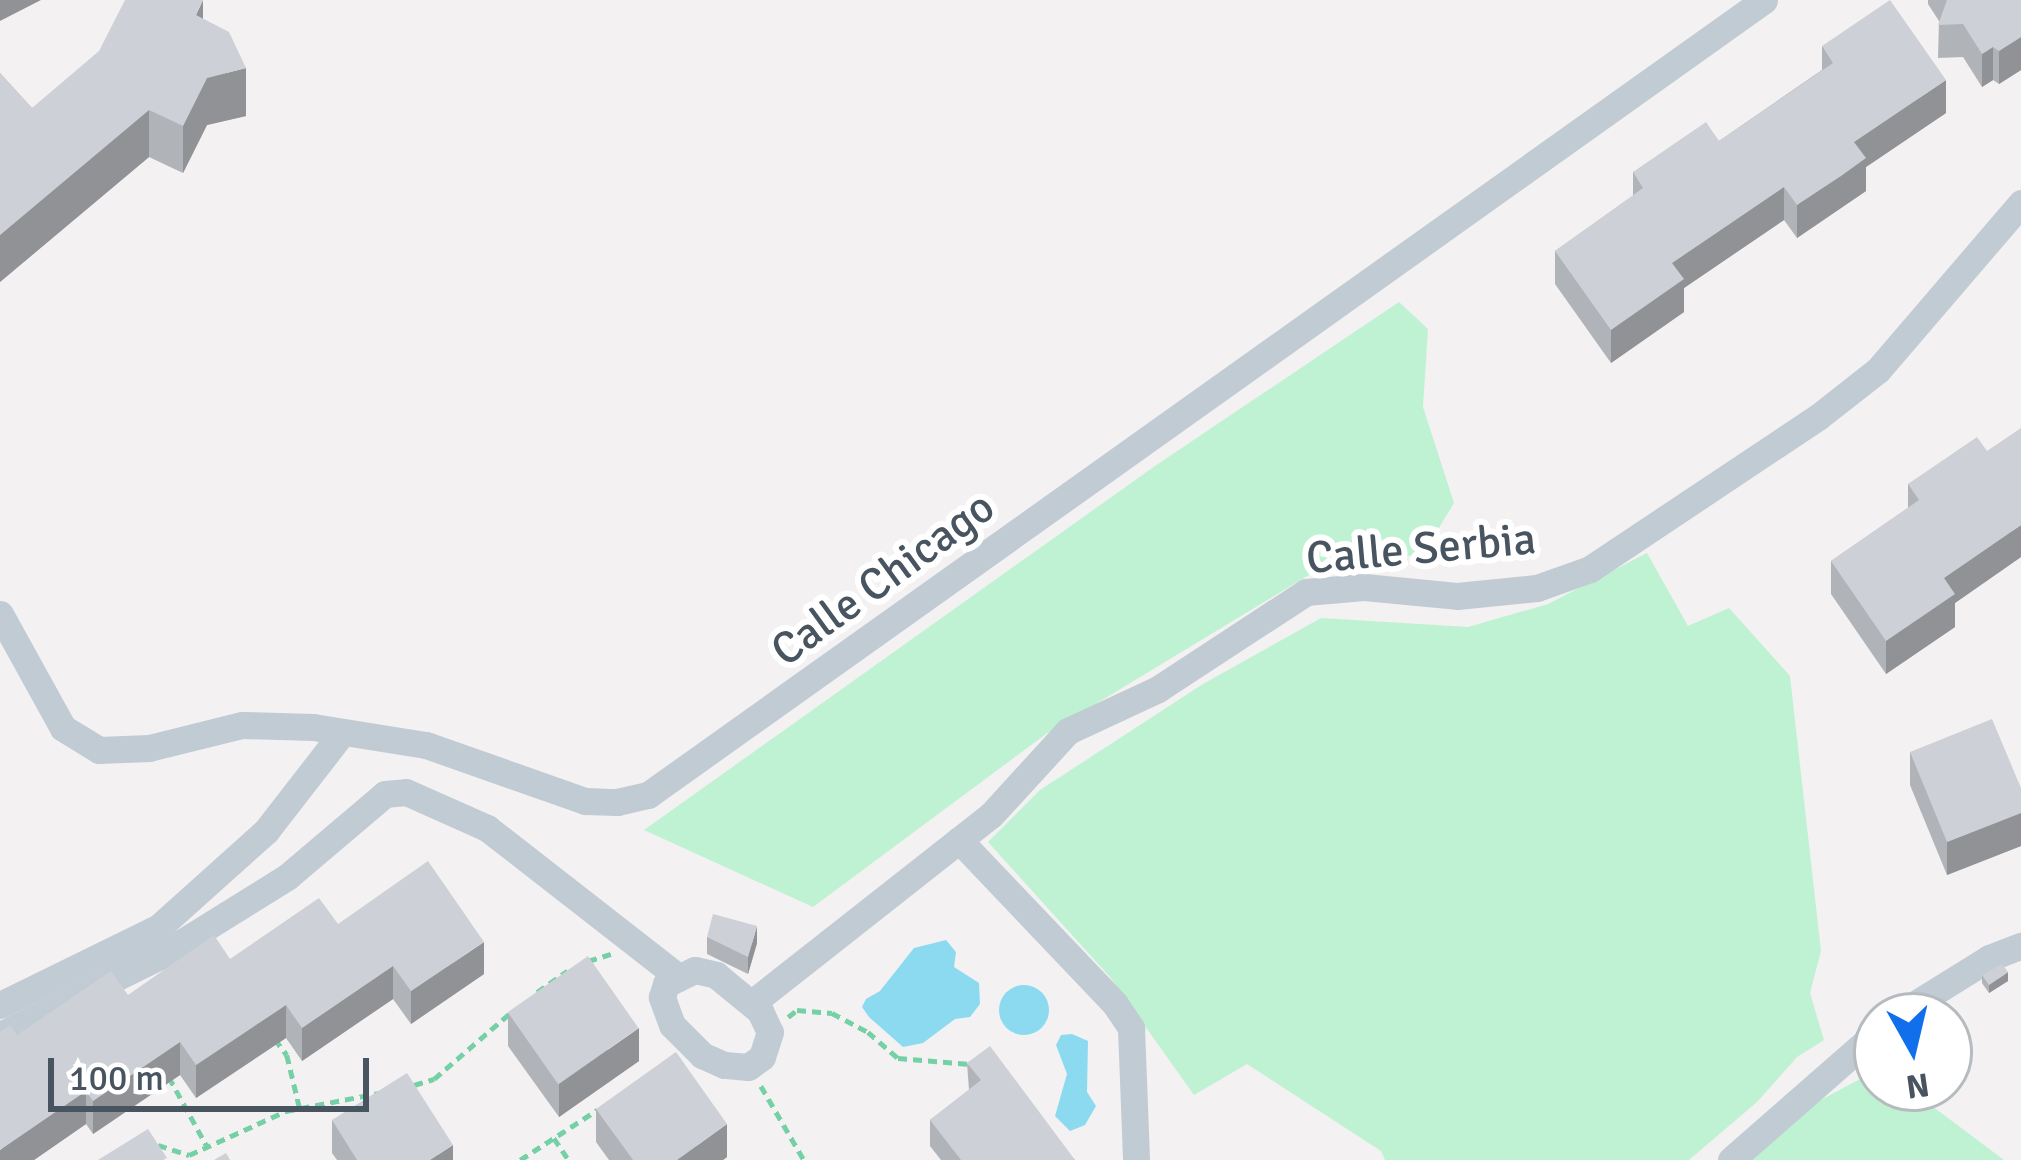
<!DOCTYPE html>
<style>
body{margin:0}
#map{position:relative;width:2021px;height:1160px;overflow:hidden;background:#f3f1f1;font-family:Signika,sans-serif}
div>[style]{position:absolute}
.green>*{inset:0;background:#bff2d3}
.water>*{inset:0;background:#8bdaf0}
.round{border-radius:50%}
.path>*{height:4.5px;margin-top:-2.25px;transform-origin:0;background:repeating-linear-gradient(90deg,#75d1a5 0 9px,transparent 0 15px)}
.minor>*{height:27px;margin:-13.5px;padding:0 13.5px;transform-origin:13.5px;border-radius:13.5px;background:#c1cbd3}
.wall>*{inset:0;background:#b0b3b8}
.shaded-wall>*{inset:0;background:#909296}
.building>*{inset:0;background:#cdd0d6;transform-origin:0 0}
span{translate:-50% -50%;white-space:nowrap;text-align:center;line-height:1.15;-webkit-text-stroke:12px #fff;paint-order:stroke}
.street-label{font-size:45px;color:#485460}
.north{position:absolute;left:1853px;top:992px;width:120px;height:120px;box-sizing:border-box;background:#fff;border:3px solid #b6bbbf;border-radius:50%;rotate:172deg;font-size:33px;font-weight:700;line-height:48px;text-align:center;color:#485460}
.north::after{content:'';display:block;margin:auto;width:42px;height:54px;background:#126fec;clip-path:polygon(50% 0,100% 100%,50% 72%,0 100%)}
.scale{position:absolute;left:48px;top:1058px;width:321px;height:54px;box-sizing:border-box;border:6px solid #485460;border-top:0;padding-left:15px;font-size:36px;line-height:42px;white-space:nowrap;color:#485460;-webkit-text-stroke:9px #fff;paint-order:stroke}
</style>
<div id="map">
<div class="green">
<div style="clip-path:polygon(1399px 302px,1428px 329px,1423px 407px,1454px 503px,1423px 554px,1322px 567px,1046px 734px,813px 907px,644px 830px,1155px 466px)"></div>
<div style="clip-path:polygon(1647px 553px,1688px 626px,1729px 608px,1790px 676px,1821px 951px,1810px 993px,1824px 1040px,1797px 1057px,1757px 1102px,1689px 1160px,1385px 1160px,1381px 1151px,1247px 1064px,1194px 1095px,1110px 977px,988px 842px,1040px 790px,1203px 684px,1321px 618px,1468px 627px,1548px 604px)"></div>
<div style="clip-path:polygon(1877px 1070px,1877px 1088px,1908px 1088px,2004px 1160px,1740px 1160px,1802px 1110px)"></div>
</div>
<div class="water">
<div style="clip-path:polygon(946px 940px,956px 952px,954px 967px,979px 983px,980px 1004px,970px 1017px,955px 1019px,923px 1043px,903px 1047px,869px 1017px,862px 1007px,866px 999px,880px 991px,914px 948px)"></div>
<div class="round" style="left:999px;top:985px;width:50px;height:50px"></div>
<div style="clip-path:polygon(1072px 1034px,1088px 1041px,1087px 1092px,1096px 1106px,1085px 1125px,1070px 1131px,1055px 1116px,1067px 1074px,1056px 1045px,1061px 1035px)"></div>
</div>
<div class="path">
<div style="left:588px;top:961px;width:24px;rotate:-17deg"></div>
<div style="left:537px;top:992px;width:37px;rotate:-35deg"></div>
<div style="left:788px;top:1017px;width:11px;rotate:-38deg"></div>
<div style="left:797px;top:1010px;width:35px;rotate:5deg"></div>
<div style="left:832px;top:1013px;width:41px;rotate:27.8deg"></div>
<div style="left:868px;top:1032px;width:40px;rotate:41deg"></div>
<div style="left:898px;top:1058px;width:72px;rotate:4.8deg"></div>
<div style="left:275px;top:1039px;width:20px;rotate:53deg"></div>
<div style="left:287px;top:1055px;width:56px;rotate:76.5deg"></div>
<div style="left:169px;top:1077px;width:79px;rotate:61.2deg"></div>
<div style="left:414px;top:1085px;width:21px;rotate:-17deg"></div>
<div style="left:434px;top:1079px;width:99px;rotate:-40.9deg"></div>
<div style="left:761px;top:1086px;width:86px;rotate:59.8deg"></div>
<div style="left:554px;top:1138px;width:27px;rotate:56deg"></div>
<div style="left:158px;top:1145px;width:33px;rotate:18deg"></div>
<div style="left:189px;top:1155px;width:107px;rotate:-24.4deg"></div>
<div style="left:286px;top:1111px;width:95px;rotate:-11deg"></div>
<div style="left:520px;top:1160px;width:92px;rotate:-33deg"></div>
</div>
<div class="minor">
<div style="left:0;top:614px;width:130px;rotate:61.1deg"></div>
<div style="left:63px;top:728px;width:42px;rotate:31.4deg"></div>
<div style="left:99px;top:750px;width:50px;rotate:-2.3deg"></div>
<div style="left:149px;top:748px;width:96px;rotate:-13.9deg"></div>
<div style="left:242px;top:725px;width:71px;rotate:1.6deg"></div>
<div style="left:313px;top:727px;width:114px;rotate:9.1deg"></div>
<div style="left:426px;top:745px;width:169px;rotate:19.4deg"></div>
<div style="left:585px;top:801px;width:32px;rotate:2deg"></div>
<div style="left:617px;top:802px;width:32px;rotate:-13deg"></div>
<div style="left:648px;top:795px;width:1370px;rotate:-35.46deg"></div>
<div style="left:959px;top:840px;width:226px;rotate:46.4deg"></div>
<div style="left:1115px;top:1004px;width:29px;rotate:56deg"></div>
<div style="left:1131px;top:1028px;width:132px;rotate:87.8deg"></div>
<div style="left:695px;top:970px;width:22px;rotate:13deg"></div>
<div style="left:716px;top:975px;width:57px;rotate:39.3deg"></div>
<div style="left:760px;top:1011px;width:23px;rotate:65deg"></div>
<div style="left:770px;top:1032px;width:26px;rotate:108deg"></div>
<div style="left:762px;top:1057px;width:17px;rotate:144deg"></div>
<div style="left:748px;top:1067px;width:24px;rotate:-175deg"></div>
<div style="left:724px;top:1065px;width:24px;rotate:-156deg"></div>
<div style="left:702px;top:1055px;width:42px;rotate:-135deg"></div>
<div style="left:672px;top:1025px;width:30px;rotate:-110deg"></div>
<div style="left:662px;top:997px;width:14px;rotate:-73deg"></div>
<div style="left:666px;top:984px;width:32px;rotate:-26deg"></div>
<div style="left:752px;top:1003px;width:304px;rotate:-38.2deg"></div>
<div style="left:991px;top:815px;width:114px;rotate:-47.5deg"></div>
<div style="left:1068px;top:731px;width:99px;rotate:-25deg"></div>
<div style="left:1158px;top:689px;width:177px;rotate:-33.2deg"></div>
<div style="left:1306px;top:592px;width:58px;rotate:-4.9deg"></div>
<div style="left:1364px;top:587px;width:93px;rotate:5.5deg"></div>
<div style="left:1457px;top:596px;width:80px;rotate:-5.7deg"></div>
<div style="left:1537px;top:588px;width:56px;rotate:-19.7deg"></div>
<div style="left:1590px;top:569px;width:274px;rotate:-33.7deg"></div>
<div style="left:1818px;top:417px;width:76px;rotate:-38.1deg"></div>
<div style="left:1878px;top:370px;width:220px;rotate:-49.4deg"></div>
<div style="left:0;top:1005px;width:177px;rotate:-26.1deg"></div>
<div style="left:159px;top:927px;width:144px;rotate:-41.9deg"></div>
<div style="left:266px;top:831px;width:124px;rotate:-52.2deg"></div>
<div style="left:1896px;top:1016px;width:110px;rotate:-31.9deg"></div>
<div style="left:1989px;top:958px;width:34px;rotate:-21deg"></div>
<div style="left:0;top:1035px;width:178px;rotate:-26.3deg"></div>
<div style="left:160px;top:956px;width:150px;rotate:-31.9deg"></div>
<div style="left:287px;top:877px;width:128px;rotate:-40.3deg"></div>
<div style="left:385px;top:794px;width:21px;rotate:-5deg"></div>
<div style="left:406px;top:792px;width:89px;rotate:24deg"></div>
<div style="left:487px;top:828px;width:239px;rotate:37.9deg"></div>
<div style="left:1731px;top:1160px;width:194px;rotate:-41.2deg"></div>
</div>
<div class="wall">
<div style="clip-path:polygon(1928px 0,2021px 0,2021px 70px,1999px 84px,1993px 80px,1982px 87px,1963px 57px,1938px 58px,1939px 21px,1928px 4px)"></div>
<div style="clip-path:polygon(203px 19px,246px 116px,207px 125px,183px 173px,149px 157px,0 282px,0 73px,32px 108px)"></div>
<div style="clip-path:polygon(1822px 46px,1946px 113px,1866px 167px,1866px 191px,1797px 238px,1784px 220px,1684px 288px,1684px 312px,1611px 363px,1555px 284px,1555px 251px,1633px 196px,1633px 172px,1719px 141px,1822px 70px)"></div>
<div style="clip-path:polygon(1987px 451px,2021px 557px,1955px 603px,1955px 627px,1886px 674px,1831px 594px,1831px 561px,1908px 508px,1908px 484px)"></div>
<div style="clip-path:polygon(1910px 752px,2021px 788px,2021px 846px,1947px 875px,1910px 785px)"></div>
<div style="clip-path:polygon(338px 924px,484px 974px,411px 1024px,393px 999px,302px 1061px,286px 1038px,196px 1098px,180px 1075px,93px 1134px,86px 1124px,34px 1160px,0 1160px,17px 1035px,230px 959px)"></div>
<div style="clip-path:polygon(707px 937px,757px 943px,748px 974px,707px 954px)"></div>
<div style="clip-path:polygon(1982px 975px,2008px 981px,1989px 993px,1982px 983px)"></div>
<div style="clip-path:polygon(508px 1013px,639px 1061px,559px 1117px,508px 1046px)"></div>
<div style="clip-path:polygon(967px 1063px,1075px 1160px,941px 1160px,930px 1146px,930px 1120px,969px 1090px)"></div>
<div style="clip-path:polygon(596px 1109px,727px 1157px,723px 1160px,609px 1160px,596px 1142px)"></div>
<div style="clip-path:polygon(332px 1120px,453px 1160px,337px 1160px,332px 1153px)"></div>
</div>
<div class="shaded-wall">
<div style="clip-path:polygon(0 0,41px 0,0 21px)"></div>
<div style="clip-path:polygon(203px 0,203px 47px,196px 15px)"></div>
<div style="clip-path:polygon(2021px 37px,2021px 70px,1999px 84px,1999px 51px)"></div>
<div style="clip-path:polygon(1993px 47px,1993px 80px,1982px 87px,1982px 54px)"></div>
<div style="clip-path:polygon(246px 68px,246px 116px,207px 125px,183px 173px,183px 126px,207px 78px)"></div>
<div style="clip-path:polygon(1946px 80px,1946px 113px,1866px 167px,1866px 191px,1797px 238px,1797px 205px,1854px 142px)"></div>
<div style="clip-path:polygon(149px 110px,149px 157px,0 282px,0 235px)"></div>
<div style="clip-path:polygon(1784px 187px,1784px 220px,1684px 288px,1684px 312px,1611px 363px,1611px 330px,1672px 263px)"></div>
<div style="clip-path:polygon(2021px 525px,2021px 557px,1955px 603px,1955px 627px,1886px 674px,1886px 641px,1944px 578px)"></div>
<div style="clip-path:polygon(2021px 813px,2021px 846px,1947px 875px,1947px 842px)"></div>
<div style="clip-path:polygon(757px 926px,757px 943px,748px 974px,748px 957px)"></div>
<div style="clip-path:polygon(484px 942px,484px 974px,411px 1024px,411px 991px)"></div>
<div style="clip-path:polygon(393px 966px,393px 999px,302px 1061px,302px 1028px)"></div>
<div style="clip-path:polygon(2008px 972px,2008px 981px,1989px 993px,1989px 985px)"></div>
<div style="clip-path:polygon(286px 1005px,286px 1038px,196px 1098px,196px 1065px)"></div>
<div style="clip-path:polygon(639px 1028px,639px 1061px,559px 1117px,559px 1084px)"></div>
<div style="clip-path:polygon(180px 1042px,180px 1075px,93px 1134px,93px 1101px)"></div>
<div style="clip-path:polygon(86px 1091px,86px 1124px,34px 1160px,0 1160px,0 1150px)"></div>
<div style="clip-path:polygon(727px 1124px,727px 1157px,723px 1160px,677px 1160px)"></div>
<div style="clip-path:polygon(453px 1145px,453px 1160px,430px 1160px)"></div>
</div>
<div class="building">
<div style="clip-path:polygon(125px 0,203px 0,196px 15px,229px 32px,246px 68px,207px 78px,183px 126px,149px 110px,0 235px,0 73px,32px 108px,99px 51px)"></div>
<div style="clip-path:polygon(1890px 0,1946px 80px,1854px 142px,1866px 158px,1841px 176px,1797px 205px,1784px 187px,1672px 263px,1684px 279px,1611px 330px,1555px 251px,1643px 188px,1633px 172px,1706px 122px,1719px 141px,1833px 63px,1822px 46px)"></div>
<div style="clip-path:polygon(1947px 0,2021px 0,2021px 37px,1999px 51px,1993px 47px,1982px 54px,1963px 24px,1938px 25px)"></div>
<div style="clip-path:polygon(2021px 428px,2021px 525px,1944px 578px,1955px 594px,1886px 641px,1831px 561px,1919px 500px,1908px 484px,1977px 437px,1987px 451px)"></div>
<div style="clip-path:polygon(1992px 719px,2021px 788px,2021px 813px,1947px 842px,1910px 752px)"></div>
<div style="clip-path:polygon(428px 861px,484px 942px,411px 991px,393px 966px,302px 1028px,286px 1005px,196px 1065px,180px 1042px,93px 1101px,86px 1091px,0 1150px,0 1032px,10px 1025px,17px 1035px,111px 971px,128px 995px,214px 935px,230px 959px,319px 898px,338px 924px)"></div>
<div style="clip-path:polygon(713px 914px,757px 926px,748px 957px,707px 937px)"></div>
<div style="left:588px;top:956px;width:88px;height:98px;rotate:55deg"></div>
<div style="clip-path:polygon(2002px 964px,2008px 972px,1989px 985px,1982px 975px)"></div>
<div style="clip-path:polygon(990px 1046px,1075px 1160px,961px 1160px,930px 1120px,981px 1080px,967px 1063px)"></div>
<div style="clip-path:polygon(676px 1052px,727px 1124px,677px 1160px,633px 1160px,596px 1109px)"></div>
<div style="clip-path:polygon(407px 1073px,453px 1145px,430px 1160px,357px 1160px,332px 1120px)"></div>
<div style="clip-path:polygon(148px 1129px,167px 1158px,163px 1160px,98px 1160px)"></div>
<div style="clip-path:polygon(226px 1153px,230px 1160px,214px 1160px)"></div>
</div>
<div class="street-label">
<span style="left:1421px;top:549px;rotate:-5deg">Calle Serbia</span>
<span style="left:883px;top:579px;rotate:-36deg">Calle Chicago</span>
</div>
<div class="north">N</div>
<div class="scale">100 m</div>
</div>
